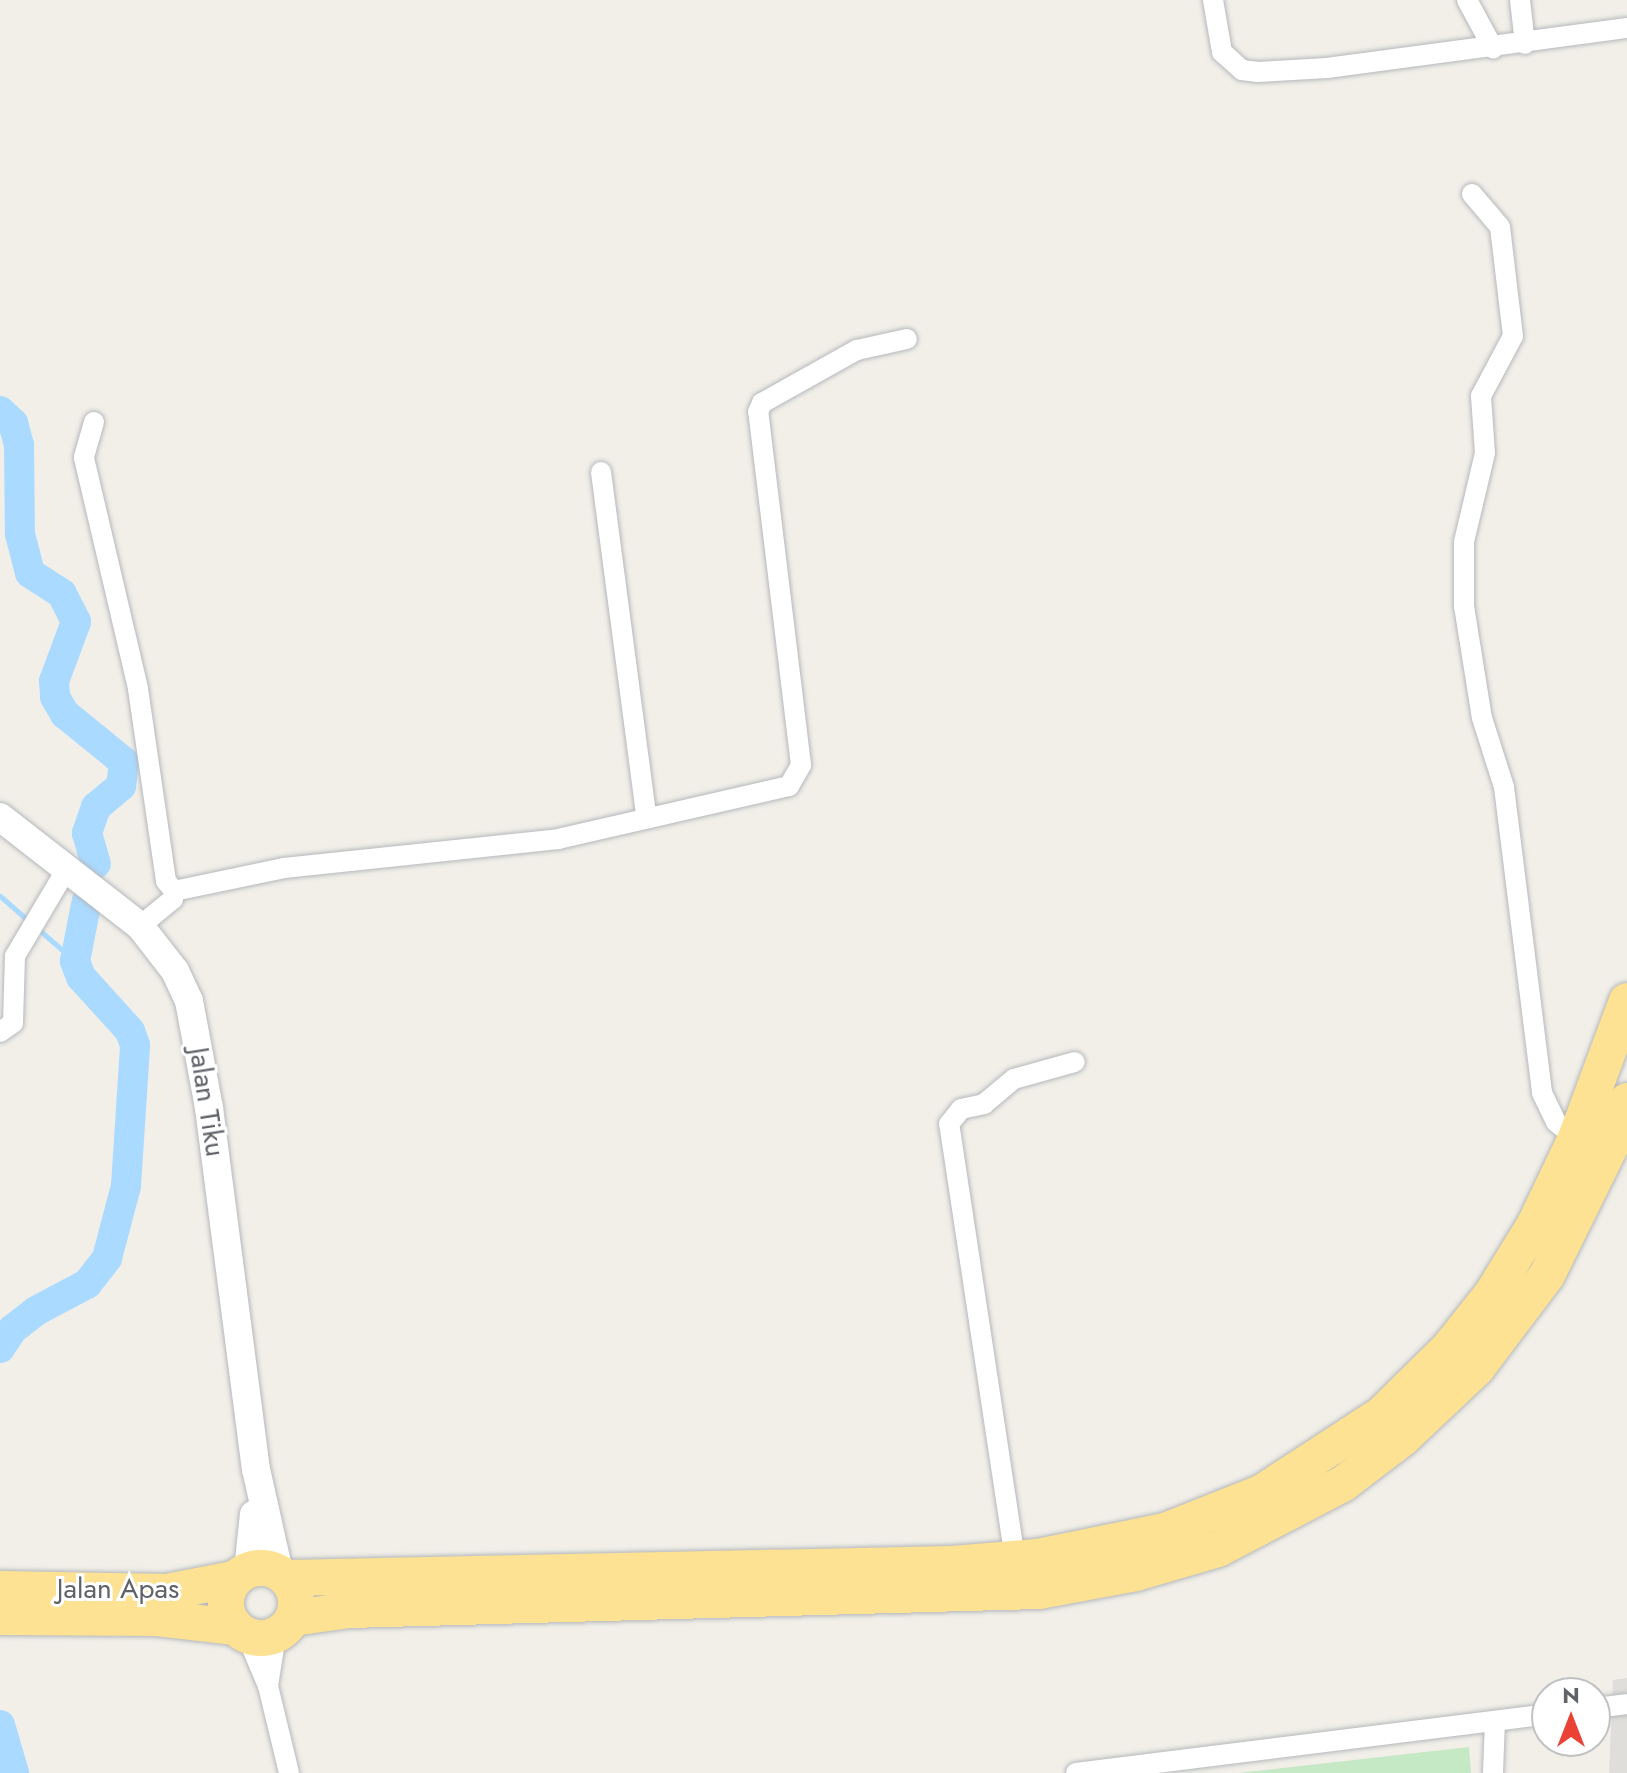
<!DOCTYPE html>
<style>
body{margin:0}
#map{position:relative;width:1627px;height:1773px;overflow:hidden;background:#f1efe8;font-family:Jost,sans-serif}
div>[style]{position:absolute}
.industrial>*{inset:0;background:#e0deda}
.green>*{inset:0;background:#c5e8c5}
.stream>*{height:5px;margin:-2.5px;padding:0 2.5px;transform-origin:2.5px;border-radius:2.5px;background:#aadaff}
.river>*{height:30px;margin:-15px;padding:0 15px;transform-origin:15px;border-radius:15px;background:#aadaff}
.roads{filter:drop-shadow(0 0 2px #b5b8bc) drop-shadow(0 0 2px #b5b8bc)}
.street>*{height:20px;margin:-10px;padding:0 10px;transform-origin:10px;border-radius:10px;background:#fff}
.secondary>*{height:28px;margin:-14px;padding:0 14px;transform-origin:14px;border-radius:14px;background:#fff}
.highway>*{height:36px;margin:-18px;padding:0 18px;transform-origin:18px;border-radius:18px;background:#fde293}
.highway>.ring{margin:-18px;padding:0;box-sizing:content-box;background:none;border:36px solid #fde293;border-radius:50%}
span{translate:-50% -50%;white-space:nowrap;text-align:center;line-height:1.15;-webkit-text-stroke:6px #fff;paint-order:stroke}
.street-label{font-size:28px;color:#5f6368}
.north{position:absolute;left:1531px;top:1677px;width:80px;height:80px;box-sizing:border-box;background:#fff;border:2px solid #bfc1c3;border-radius:50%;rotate:0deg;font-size:22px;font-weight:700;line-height:32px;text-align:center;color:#5f6368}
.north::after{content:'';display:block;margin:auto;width:28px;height:36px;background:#ea4335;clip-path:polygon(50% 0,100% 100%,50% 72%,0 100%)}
</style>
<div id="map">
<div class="industrial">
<div style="clip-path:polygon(1627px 1678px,1627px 1773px,1609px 1773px,1613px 1680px)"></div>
</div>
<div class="green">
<div style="clip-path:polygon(1469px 1747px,1471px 1773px,1238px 1773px)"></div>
</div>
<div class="stream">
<div style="left:0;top:896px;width:40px;rotate:41deg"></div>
<div style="left:37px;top:928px;width:50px;rotate:41deg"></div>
</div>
<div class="river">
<div style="left:0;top:411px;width:18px;rotate:43deg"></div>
<div style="left:13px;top:423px;width:23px;rotate:75deg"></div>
<div style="left:19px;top:445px;width:89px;rotate:89.4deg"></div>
<div style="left:20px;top:534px;width:40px;rotate:75.6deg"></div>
<div style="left:30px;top:573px;width:38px;rotate:33deg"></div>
<div style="left:62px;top:594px;width:31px;rotate:63deg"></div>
<div style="left:76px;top:622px;width:63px;rotate:110.4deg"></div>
<div style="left:54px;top:681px;width:16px;rotate:86deg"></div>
<div style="left:55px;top:697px;width:20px;rotate:60deg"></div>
<div style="left:65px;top:714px;width:76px;rotate:39.1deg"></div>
<div style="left:124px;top:762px;width:24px;rotate:97deg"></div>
<div style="left:121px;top:786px;width:33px;rotate:140deg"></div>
<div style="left:96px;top:807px;width:28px;rotate:109deg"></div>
<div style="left:87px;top:833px;width:32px;rotate:74deg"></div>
<div style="left:0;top:1348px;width:23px;rotate:-56deg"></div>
<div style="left:13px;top:1329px;width:29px;rotate:-38deg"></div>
<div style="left:36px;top:1311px;width:58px;rotate:-27.9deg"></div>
<div style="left:87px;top:1284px;width:33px;rotate:-52deg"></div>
<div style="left:107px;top:1258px;width:74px;rotate:-75.2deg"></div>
<div style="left:126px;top:1186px;width:141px;rotate:-86.3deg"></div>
<div style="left:135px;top:1045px;width:15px;rotate:-110deg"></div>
<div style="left:130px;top:1031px;width:73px;rotate:-132.2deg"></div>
<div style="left:81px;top:977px;width:17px;rotate:-111deg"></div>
<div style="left:75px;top:961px;width:62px;rotate:-78.9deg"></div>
<div style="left:0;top:1725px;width:50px;rotate:73.7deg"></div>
</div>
<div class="roads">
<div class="street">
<div style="left:1213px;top:0;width:53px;rotate:80.2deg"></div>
<div style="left:1222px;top:52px;width:27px;rotate:42deg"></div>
<div style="left:1242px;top:70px;width:16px;rotate:7deg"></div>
<div style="left:1258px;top:72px;width:69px;rotate:-3.3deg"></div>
<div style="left:1327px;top:68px;width:303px;rotate:-7.6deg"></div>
<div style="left:1467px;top:0;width:55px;rotate:61.6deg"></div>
<div style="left:1520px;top:0;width:44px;rotate:83.5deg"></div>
<div style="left:1472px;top:194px;width:43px;rotate:49.7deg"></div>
<div style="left:1500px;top:227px;width:110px;rotate:83.2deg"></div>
<div style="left:1513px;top:336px;width:68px;rotate:118.1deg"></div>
<div style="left:1481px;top:396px;width:57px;rotate:86deg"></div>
<div style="left:1485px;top:453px;width:91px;rotate:103.3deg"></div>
<div style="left:1464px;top:542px;width:64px;rotate:90deg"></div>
<div style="left:1464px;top:606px;width:113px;rotate:80.9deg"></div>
<div style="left:1482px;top:718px;width:72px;rotate:72.3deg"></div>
<div style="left:1504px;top:787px;width:308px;rotate:82.9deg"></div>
<div style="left:1542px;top:1093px;width:32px;rotate:64deg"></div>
<div style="left:1556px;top:1122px;width:26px;rotate:39deg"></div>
<div style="left:94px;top:422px;width:37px;rotate:106deg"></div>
<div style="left:84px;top:458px;width:237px;rotate:76.8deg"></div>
<div style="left:138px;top:689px;width:194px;rotate:81.7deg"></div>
<div style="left:166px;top:881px;width:13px;rotate:51deg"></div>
<div style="left:174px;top:891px;width:8px;rotate:97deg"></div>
<div style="left:173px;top:899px;width:43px;rotate:140.7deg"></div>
<div style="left:601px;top:472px;width:347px;rotate:82.5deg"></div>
<div style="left:174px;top:891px;width:112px;rotate:-11.8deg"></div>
<div style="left:284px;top:868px;width:276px;rotate:-6deg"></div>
<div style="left:558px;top:839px;width:237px;rotate:-12.9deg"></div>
<div style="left:789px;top:786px;width:24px;rotate:-60deg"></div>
<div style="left:801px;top:765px;width:356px;rotate:-96.9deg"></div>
<div style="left:758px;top:412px;width:10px;rotate:-66deg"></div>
<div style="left:762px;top:403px;width:109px;rotate:-29.2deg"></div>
<div style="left:857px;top:350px;width:51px;rotate:-12.4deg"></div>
<div style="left:0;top:1032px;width:16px;rotate:-35deg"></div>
<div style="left:13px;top:1023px;width:67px;rotate:-88.3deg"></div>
<div style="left:15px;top:956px;width:100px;rotate:-59.3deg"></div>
<div style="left:1015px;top:1559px;width:440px;rotate:-98.6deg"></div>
<div style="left:949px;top:1124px;width:19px;rotate:-51deg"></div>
<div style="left:961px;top:1109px;width:24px;rotate:-12deg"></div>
<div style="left:984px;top:1104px;width:39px;rotate:-40deg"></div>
<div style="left:1014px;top:1079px;width:63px;rotate:-15.6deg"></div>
<div style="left:247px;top:1636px;width:54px;rotate:67.2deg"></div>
<div style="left:268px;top:1686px;width:89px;rotate:76.4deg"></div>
<div style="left:268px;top:1686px;width:52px;rotate:-81.1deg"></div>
<div style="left:1595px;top:1708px;width:32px;rotate:-7deg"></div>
<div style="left:1076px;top:1773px;width:475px;rotate:-7.1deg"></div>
<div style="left:1493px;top:1773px;width:52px;rotate:-87.8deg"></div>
</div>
<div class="secondary">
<div style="left:0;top:817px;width:177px;rotate:37.9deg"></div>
<div style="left:140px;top:926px;width:57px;rotate:52.1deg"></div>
<div style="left:175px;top:971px;width:33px;rotate:65deg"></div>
<div style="left:189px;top:1001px;width:109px;rotate:79.4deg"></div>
<div style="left:209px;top:1108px;width:364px;rotate:82.6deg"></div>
<div style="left:256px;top:1469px;width:106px;rotate:77.4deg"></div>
<div style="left:248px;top:1570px;width:56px;rotate:-83.9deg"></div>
</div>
<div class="highway">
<div class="ring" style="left:226px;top:1568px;width:34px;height:34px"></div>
<div style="left:287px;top:1578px;width:665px;rotate:-1.21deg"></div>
<div style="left:952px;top:1564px;width:86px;rotate:-4.7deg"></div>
<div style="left:1038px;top:1557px;width:130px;rotate:-11.6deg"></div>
<div style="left:1165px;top:1531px;width:103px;rotate:-21.6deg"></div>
<div style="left:1261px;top:1493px;width:145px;rotate:-33.1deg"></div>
<div style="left:1382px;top:1414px;width:94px;rotate:-44.6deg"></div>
<div style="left:1449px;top:1348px;width:69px;rotate:-51.5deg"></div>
<div style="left:1492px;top:1294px;width:82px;rotate:-58.4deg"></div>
<div style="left:1535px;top:1224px;width:95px;rotate:-64.5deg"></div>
<div style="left:1576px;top:1138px;width:146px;rotate:-69.6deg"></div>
<div style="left:0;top:1589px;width:167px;rotate:1deg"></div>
<div style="left:167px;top:1592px;width:68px;rotate:-11deg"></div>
<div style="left:0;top:1617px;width:157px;rotate:0.4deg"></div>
<div style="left:157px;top:1618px;width:79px;rotate:6.6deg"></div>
<div style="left:293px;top:1618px;width:57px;rotate:-8.1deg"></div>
<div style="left:349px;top:1610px;width:690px;rotate:-1.58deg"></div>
<div style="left:1039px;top:1591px;width:99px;rotate:-10.5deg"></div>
<div style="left:1136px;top:1573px;width:85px;rotate:-16.3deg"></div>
<div style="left:1218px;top:1549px;width:142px;rotate:-27.6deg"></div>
<div style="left:1344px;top:1483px;width:74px;rotate:-37.3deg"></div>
<div style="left:1403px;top:1438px;width:102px;rotate:-43.4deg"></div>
<div style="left:1477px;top:1368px;width:116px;rotate:-53deg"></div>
<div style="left:1547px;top:1275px;width:143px;rotate:-63.8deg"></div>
<div style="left:1610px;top:1147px;width:49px;rotate:-69.7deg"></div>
</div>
</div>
<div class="street-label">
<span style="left:207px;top:1102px;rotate:81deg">Jalan Tiku</span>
<span style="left:118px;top:1589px">Jalan Apas</span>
</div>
<div class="north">N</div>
</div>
